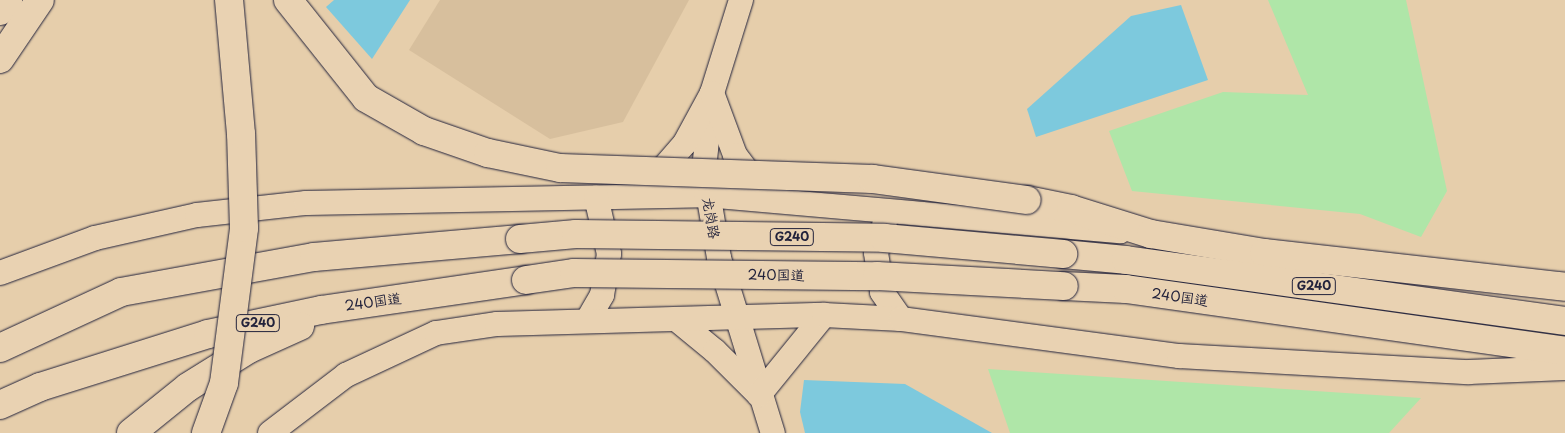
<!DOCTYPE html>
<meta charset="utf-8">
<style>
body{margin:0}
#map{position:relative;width:1565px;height:433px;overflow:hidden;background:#e6ceab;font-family:"Playpen Sans","LXGW WenKai TC",sans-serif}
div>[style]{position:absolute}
.built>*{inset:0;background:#d7bf9d}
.green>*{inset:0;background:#afe6a8}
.water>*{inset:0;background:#7dc9dd}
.roads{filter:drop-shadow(0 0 1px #22223b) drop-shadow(0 0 1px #22223b)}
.secondary>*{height:24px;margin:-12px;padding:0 12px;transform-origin:12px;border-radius:12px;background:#e9d2b2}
.highway>*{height:28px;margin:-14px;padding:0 14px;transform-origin:14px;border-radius:14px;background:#e9d2b2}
.bridges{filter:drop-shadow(0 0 1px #22223b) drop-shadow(0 0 1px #22223b)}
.highway-bridge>*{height:28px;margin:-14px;padding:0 14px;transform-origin:14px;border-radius:14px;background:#e9d2b2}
span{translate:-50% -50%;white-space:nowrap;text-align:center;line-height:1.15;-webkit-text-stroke:5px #e9d2b2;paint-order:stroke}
.shield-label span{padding:1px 4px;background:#e9d2b2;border:1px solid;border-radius:4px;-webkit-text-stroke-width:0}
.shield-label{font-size:12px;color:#22223b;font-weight:700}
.street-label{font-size:14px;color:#22223b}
</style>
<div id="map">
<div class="built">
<div style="clip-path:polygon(440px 0,689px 0,623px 122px,550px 139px,409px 50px)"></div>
</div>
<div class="green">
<div style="clip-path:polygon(1268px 0,1406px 0,1447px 191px,1421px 237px,1360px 214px,1132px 191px,1109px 131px,1223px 92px,1308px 95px)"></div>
<div style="clip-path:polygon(988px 369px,1421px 398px,1389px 433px,1010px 433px)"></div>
</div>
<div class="water">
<div style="clip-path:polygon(334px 0,410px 0,372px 59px,326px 7px)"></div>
<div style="clip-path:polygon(1181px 5px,1208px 80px,1036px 137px,1027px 109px,1131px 16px)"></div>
<div style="clip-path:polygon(804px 380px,905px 384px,992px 433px,805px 433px,800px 412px)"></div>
</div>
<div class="roads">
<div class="secondary">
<div style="left:741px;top:0;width:97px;rotate:107.3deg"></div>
<div style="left:712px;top:93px;width:76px;rotate:96deg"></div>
<div style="left:704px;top:169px;width:90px;rotate:80.4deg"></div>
<div style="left:719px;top:258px;width:183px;rotate:72.9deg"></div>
<div style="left:652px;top:181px;width:50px;rotate:-49deg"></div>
<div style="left:685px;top:143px;width:57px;rotate:-61.6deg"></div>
<div style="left:712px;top:93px;width:66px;rotate:69.6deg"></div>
<div style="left:735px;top:155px;width:40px;rotate:53deg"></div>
<div style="left:885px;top:222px;width:32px;rotate:106deg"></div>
<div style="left:876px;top:253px;width:39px;rotate:81deg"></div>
<div style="left:882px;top:292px;width:33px;rotate:55deg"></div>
<div style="left:0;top:273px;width:101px;rotate:-20.2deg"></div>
<div style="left:95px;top:238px;width:105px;rotate:-12.7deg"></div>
<div style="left:197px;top:215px;width:110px;rotate:-6.3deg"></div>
<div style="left:306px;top:203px;width:400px;rotate:-1.1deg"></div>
<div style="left:706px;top:195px;width:416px;rotate:5deg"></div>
<div style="left:676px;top:319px;width:50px;rotate:39.4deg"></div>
<div style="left:715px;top:351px;width:62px;rotate:45deg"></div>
<div style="left:759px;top:395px;width:103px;rotate:-50.9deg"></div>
<div style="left:587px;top:321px;width:30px;rotate:-60deg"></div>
<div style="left:602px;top:295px;width:42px;rotate:-80.3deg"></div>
<div style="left:609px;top:254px;width:58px;rotate:-102.8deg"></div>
<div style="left:270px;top:433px;width:96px;rotate:-37.3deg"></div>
<div style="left:346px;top:375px;width:99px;rotate:-25deg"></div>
<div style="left:436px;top:333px;width:62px;rotate:-8.4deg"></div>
<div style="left:497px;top:324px;width:327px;rotate:-1.6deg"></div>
<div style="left:824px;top:315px;width:77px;rotate:3deg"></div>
<div style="left:901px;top:319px;width:280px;rotate:7.6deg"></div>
<div style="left:1179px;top:356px;width:290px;rotate:3.2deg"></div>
<div style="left:1469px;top:372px;width:96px;rotate:-2.4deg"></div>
</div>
<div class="highway">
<div style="left:0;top:11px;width:14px;rotate:-54deg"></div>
<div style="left:0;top:59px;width:71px;rotate:-55.9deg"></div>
<div style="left:1027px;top:200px;width:45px;rotate:11.6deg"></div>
<div style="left:1071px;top:209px;width:84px;rotate:17.4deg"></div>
<div style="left:1151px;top:234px;width:115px;rotate:9.5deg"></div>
<div style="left:1264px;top:253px;width:303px;rotate:6.4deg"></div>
<div style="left:1063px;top:254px;width:63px;rotate:5.4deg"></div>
<div style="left:1126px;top:260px;width:443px;rotate:7.9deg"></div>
<div style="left:1064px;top:286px;width:62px;rotate:2.8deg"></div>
<div style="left:1126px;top:289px;width:443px;rotate:8deg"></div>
<div style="left:0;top:348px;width:133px;rotate:-24.8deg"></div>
<div style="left:121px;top:292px;width:196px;rotate:-10.3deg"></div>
<div style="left:314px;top:257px;width:207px;rotate:-5deg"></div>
<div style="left:0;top:405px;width:44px;rotate:-24.2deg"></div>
<div style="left:40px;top:387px;width:176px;rotate:-17.5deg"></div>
<div style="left:208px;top:334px;width:116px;rotate:-12deg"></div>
<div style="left:321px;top:310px;width:207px;rotate:-8.3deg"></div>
<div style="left:131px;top:433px;width:73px;rotate:-38.9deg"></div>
<div style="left:188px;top:387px;width:72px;rotate:-31.9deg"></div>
<div style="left:249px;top:349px;width:56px;rotate:-24.3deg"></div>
</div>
</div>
<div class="bridges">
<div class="highway-bridge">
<div style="left:288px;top:0;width:125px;rotate:51.5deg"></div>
<div style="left:366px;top:98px;width:67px;rotate:29.6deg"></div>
<div style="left:424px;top:131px;width:68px;rotate:19deg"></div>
<div style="left:488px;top:153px;width:74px;rotate:11.8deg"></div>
<div style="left:560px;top:168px;width:313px;rotate:2deg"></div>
<div style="left:873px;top:179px;width:155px;rotate:7.8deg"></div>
<div style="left:520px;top:239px;width:56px;rotate:-5.1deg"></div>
<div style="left:576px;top:234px;width:308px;rotate:0.7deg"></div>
<div style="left:884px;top:238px;width:180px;rotate:5.1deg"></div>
<div style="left:526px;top:280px;width:49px;rotate:-8.3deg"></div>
<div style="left:574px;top:273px;width:303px;rotate:0.6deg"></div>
<div style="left:877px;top:276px;width:187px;rotate:3.1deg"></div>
<div style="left:206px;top:433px;width:53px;rotate:-70.2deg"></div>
<div style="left:224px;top:383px;width:156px;rotate:-82.6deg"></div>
<div style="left:244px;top:228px;width:94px;rotate:-91.8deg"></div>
<div style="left:241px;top:134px;width:135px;rotate:-95.1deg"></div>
</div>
</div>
<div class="shield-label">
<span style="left:792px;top:237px">G240</span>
<span style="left:1314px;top:286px">G240</span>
<span style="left:258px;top:323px">G240</span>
</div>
<div class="street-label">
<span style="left:711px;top:218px;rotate:80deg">龙岗路</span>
<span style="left:776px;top:275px;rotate:1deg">240国道</span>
<span style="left:1180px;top:297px;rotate:8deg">240国道</span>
<span style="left:373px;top:302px;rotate:-8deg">240国道</span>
</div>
</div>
